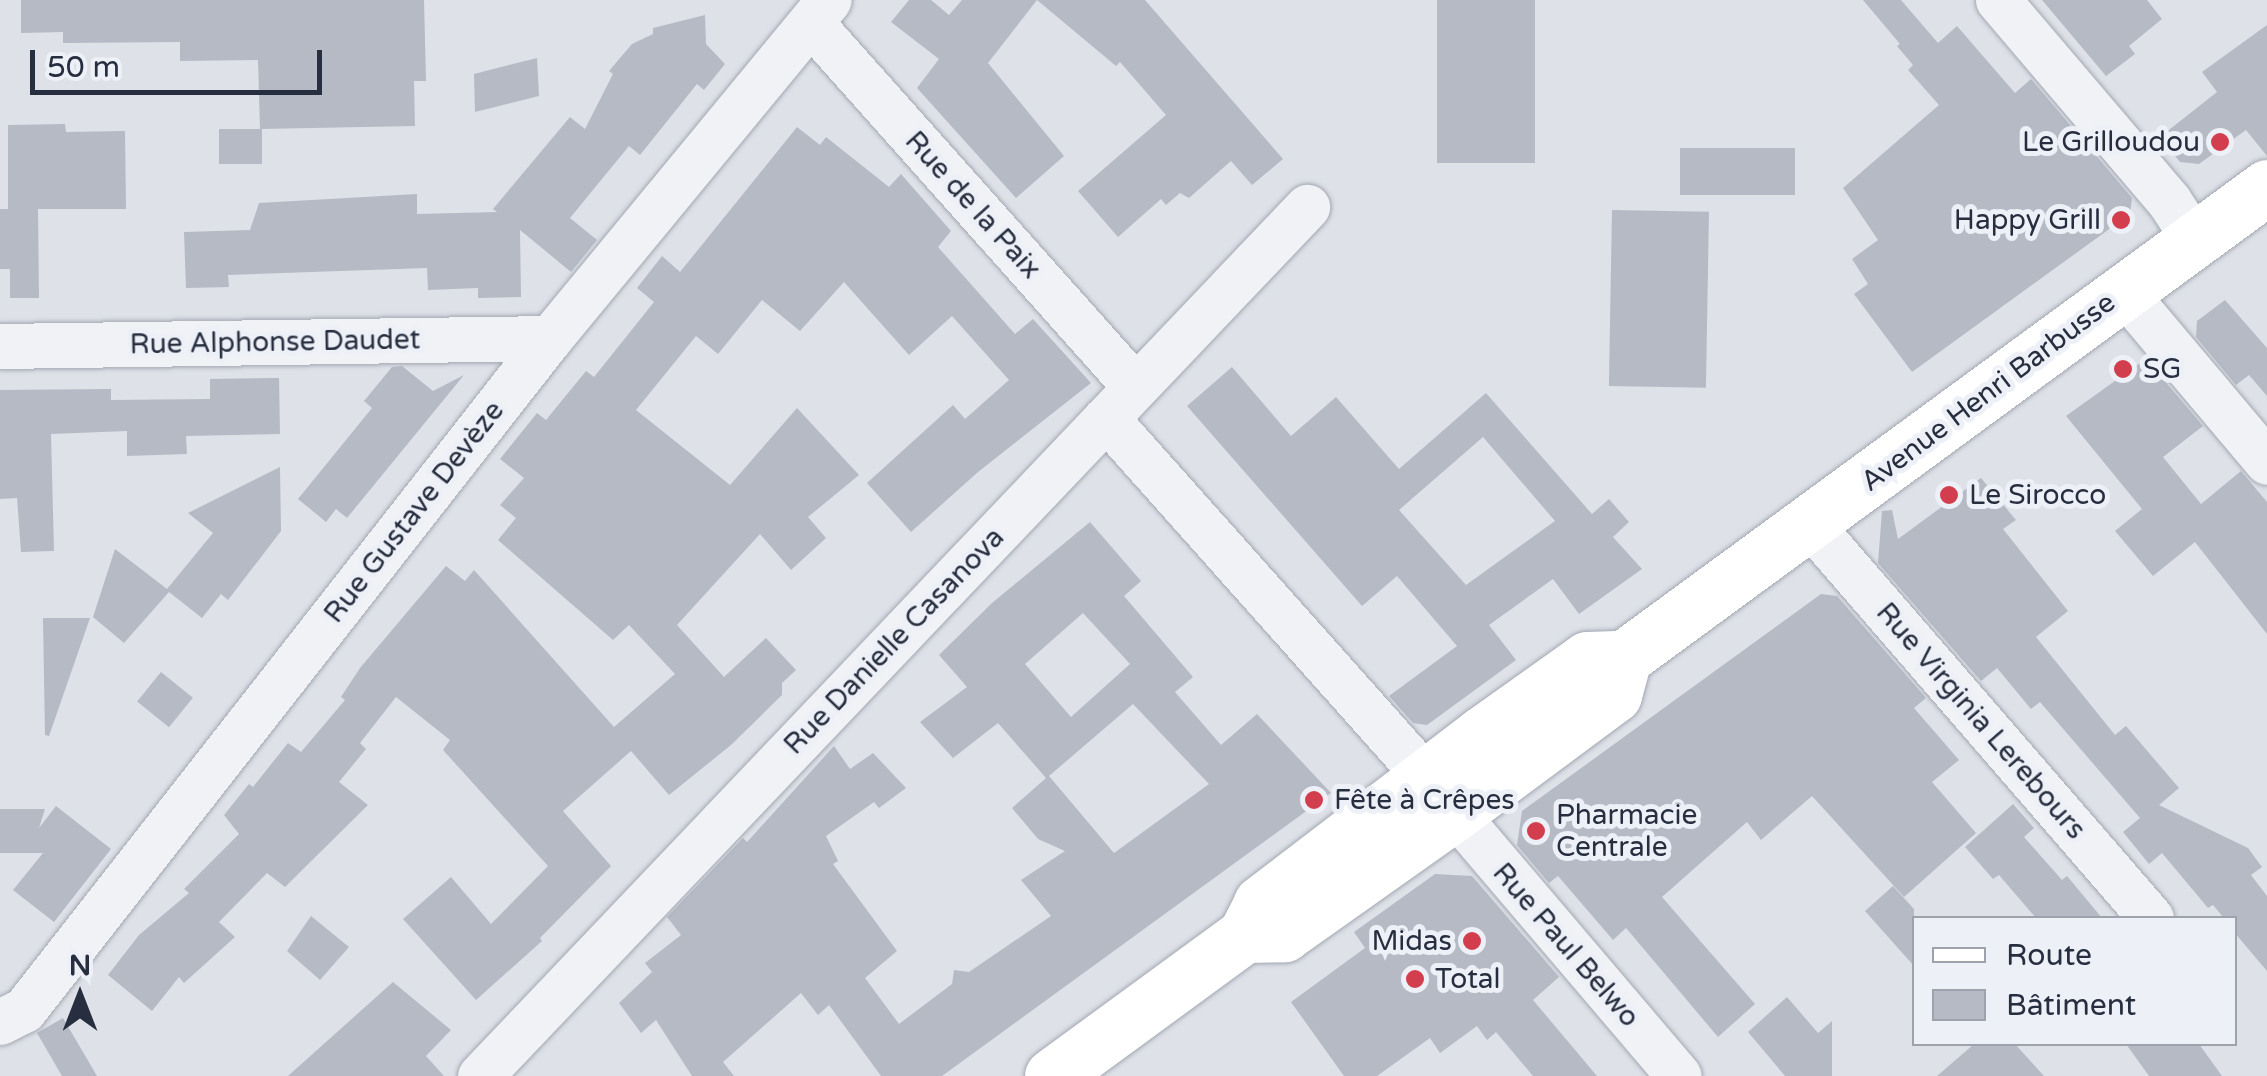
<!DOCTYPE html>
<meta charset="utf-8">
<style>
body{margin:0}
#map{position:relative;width:2267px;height:1076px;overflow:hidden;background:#dee1e8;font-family:"Varela Round",sans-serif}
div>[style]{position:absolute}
.building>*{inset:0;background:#b5bac5;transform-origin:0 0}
.roads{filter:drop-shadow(0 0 2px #a3a8b2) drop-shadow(0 0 2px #a3a8b2)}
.minor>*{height:45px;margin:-22.5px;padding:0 22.5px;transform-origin:22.5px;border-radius:22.5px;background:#f1f2f6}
.primary>*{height:55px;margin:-27.5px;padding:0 27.5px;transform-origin:27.5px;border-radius:27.5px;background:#fff}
.dots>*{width:28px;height:28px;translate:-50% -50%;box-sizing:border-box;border:5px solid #edf0f6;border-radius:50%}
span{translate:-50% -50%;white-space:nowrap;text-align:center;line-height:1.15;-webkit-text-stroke:10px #edf0f6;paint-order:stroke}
.poi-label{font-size:28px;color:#272e3f}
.right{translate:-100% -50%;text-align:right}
.left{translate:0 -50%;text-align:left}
.street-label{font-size:28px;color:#272e3f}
.legend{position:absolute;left:1912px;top:916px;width:325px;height:130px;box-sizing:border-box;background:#edf0f6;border:2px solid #9ea2ad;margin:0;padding:12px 18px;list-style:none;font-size:30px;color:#272e3f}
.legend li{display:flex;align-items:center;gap:20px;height:50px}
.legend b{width:50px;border:2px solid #9ea2ad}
.north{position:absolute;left:30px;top:946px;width:100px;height:100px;-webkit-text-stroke:8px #edf0f6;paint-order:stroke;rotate:0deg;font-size:28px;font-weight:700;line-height:40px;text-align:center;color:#272e3f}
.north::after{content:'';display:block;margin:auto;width:35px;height:45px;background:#272e3f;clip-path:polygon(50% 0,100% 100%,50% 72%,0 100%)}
.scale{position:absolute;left:30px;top:50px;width:292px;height:45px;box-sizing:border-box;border:5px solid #272e3f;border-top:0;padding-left:12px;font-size:30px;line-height:35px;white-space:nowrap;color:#272e3f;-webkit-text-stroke:8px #edf0f6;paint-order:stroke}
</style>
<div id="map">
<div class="building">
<div style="clip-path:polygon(21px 0,424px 0,426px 81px,414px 81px,415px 126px,260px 129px,258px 60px,180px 61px,180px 42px,63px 43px,63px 32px,21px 33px)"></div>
<div style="clip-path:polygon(909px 0,931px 0,949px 15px,962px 0,1037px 0,988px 63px,1064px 156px,1016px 198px,917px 88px,939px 59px,891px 22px)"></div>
<div style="clip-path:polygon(1037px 0,1145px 0,1283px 159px,1252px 185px,1231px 161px,1189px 198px,1180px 193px,1166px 205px,1161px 199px,1118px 237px,1078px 191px,1166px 115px,1120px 62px,1116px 66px)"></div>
<div style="left:1437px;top:0;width:98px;height:163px"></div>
<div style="clip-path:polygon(1863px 0,1901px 0,1938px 43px,1957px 26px,2015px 93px,2031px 79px,2132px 198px,2130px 214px,1912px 372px,1854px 294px,1868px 284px,1852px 259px,1878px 240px,1843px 188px,1939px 105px,1908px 70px,1913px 65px,1897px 46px,1900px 44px)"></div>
<div style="clip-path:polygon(2042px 0,2147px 0,2162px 19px,2129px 46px,2135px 54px,2106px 76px)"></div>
<div style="clip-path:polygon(705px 15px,706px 44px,725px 64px,704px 90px,697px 84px,640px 155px,629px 146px,570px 218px,597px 240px,571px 272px,520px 230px,521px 297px,478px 298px,478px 288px,428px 290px,427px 268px,228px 275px,229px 287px,186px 288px,184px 232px,250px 230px,259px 203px,417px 194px,417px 214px,497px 212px,493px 209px,570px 117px,585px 129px,613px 74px,609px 71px,632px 44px,653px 34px,653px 28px)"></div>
<div style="clip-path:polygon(2267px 25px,2267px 156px,2246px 130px,2199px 164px,2180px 162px,2160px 137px,2217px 92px,2202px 72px)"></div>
<div style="clip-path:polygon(537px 58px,539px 96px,475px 112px,474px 74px)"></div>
<div style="clip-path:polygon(65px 124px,66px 132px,125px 131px,126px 209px,38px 209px,39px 298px,10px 298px,10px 269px,0 269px,0 209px,8px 209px,8px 125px)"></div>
<div style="clip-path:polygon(797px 127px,820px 145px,826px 137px,889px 187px,901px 174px,951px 231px,938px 247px,1015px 334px,1033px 319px,1091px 383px,978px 472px,911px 532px,867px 483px,953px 405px,965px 419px,1009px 380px,952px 316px,909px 355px,844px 282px,800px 331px,762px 300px,718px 354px,696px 336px,636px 410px,730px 485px,797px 408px,859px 475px,808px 517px,826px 538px,791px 570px,760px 534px,677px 625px,724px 677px,766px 638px,796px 670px,782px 683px,782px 695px,731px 745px,669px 795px,631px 751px,563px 811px,611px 866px,540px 938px,542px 941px,476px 1000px,403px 919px,451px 877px,491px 924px,548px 866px,443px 750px,450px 740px,396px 697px,360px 743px,366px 749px,339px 782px,368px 805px,285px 887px,267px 873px,219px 922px,235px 937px,184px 983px,179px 977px,152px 1011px,108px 975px,139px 935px,189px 893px,184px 889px,239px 834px,224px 815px,249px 784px,253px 787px,288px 743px,301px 752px,345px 700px,341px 697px,360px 668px,446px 566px,465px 581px,474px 570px,614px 727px,675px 674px,629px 625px,613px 640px,498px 540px,516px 518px,500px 505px,524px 478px,500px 459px,537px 413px,546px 420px,586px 371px,594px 377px,654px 302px,637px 288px,662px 256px,680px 272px)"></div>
<div style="left:219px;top:129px;width:43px;height:35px"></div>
<div style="left:1680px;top:148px;width:115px;height:47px"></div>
<div style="left:1612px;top:210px;width:97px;height:176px;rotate:1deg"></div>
<div style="clip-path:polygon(2225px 300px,2267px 348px,2267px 396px,2249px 375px,2236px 385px,2196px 337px,2197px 321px)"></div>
<div style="clip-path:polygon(2140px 363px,2150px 364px,2203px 426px,2163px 457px,2201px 504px,2241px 471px,2267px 502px,2267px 634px,2195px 542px,2153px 576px,2115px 531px,2142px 509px,2066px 416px)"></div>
<div style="clip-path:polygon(402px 366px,433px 391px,464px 375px,347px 518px,336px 509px,326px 522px,298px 499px,372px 408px,364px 401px,392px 367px)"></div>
<div style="clip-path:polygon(evenodd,1232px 367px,1291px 436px,1336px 397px,1399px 469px,1486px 393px,1592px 514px,1609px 499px,1629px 522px,1613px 537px,1642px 569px,1579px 614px,1553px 579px,1489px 625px,1516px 660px,1427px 725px,1413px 723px,1389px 696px,1457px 646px,1397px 576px,1362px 606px,1187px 406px,1232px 367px,1483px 437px,1555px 521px,1466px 585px,1399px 510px,1483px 437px)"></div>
<div style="clip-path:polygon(279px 378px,280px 434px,186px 436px,187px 454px,127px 456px,127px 431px,51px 434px,54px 551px,21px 552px,17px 498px,0 499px,0 390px,111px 389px,111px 400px,210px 399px,210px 379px)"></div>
<div style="clip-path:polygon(280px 467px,281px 531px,228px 600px,221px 594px,202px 618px,169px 592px,124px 643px,93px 617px,115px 549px,167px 589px,213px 533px,188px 513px)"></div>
<div style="clip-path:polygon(1981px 478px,2016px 520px,2003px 529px,2068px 611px,2036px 637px,2115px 735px,2126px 726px,2179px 788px,2159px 805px,2248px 848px,2262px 867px,2251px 875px,2267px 896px,2267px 971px,2234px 932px,2234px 918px,2224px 918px,2213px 905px,2208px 908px,2162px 853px,2149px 864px,2123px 832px,2140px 818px,2040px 702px,2031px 709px,1997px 668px,1981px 681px,1878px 563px,1882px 511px,1892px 510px,1898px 539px)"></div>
<div style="clip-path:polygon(evenodd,1090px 522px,1141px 581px,1124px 596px,1193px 677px,1175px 692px,1221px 745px,1257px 714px,1331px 793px,942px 1076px,881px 1076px,829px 1005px,818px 1015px,801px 993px,723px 1062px,734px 1076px,692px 1076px,656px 1020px,641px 1033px,619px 1003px,652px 972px,645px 963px,681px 935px,667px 917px,743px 838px,747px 842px,834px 746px,850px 769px,873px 753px,906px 788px,879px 808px,874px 802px,826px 836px,838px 861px,833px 864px,897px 951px,865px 978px,899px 1024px,952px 984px,954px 970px,969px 972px,1051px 916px,1021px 880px,1065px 851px,1038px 839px,1012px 808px,1046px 778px,998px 723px,953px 758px,920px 722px,967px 687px,939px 655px,992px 603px,1090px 522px,1083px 613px,1130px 664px,1071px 717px,1025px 664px,1083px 613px,1090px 522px,1133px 704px,1209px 784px,1114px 853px,1049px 776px,1133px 704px)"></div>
<div style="clip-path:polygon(1821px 594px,1837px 596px,1926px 698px,1914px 708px,1959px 760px,1932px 782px,1976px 833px,1904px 897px,1812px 796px,1761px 840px,1747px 822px,1662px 897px,1755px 1004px,1718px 1037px,1626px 928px,1613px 940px,1558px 876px,1549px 883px,1517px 845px,1522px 811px)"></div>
<div style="clip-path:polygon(43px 618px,90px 618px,49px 736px,45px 735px)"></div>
<div style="left:161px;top:672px;width:41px;height:38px;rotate:39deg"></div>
<div style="clip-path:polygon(2013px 804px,2034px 828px,2024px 837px,2062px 880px,2067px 876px,2102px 918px,2036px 918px,1999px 875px,1993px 879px,1965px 847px)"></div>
<div style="clip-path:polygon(56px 806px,111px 849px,54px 922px,13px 890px,43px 853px,0 853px,0 809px,45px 809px,39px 828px)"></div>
<div style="clip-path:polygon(1435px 874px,1472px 876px,1559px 977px,1533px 1000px,1597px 1076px,1533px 1076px,1496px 1032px,1487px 1040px,1477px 1026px,1440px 1053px,1430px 1038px,1377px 1076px,1344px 1076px,1291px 1002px,1365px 948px,1354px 932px)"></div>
<div style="clip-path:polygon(1893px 886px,1914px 909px,1914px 966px,1865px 911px)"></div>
<div style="clip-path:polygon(311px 916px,349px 947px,320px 980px,287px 951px)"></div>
<div style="clip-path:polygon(393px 982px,451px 1030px,426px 1056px,444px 1076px,288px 1076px)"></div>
<div style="clip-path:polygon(1787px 997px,1818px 1033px,1832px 1021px,1832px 1076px,1785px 1076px,1748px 1032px)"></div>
<div style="clip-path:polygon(63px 1018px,97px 1076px,62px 1076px,37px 1033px)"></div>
<div style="clip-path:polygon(1974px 1044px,2015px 1044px,2044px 1076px,1937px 1076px)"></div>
<div style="clip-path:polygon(2126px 1044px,2199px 1044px,2222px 1076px,2149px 1076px)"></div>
</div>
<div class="roads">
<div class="minor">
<div style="left:1998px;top:0;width:264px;rotate:49.6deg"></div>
<div style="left:2169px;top:201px;width:45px;rotate:56.7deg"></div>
<div style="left:811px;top:23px;width:487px;rotate:48.3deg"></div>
<div style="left:2124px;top:292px;width:222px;rotate:49.9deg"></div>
<div style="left:0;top:346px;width:550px;rotate:-0.83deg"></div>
<div style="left:1106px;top:418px;width:480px;rotate:48.3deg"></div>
<div style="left:1810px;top:524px;width:521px;rotate:49.12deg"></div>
<div style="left:1455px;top:813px;width:345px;rotate:49.6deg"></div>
<div style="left:0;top:1022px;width:27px;rotate:-27deg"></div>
<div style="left:24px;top:1010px;width:853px;rotate:-51.95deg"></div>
<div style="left:550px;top:338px;width:438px;rotate:-50.5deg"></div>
<div style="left:480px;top:1076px;width:1200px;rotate:-46.42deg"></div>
</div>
<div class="primary">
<div style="left:1245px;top:935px;width:39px;rotate:-1deg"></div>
<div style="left:1284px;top:934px;width:209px;rotate:-35.3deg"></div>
<div style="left:1455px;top:813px;width:198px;rotate:-36.6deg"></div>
<div style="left:1614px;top:695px;width:38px;rotate:-75deg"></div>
<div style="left:1052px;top:1076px;width:239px;rotate:-36.2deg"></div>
<div style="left:1245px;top:935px;width:36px;rotate:-63deg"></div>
<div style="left:1261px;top:903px;width:278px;rotate:-37.4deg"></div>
<div style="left:1482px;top:734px;width:129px;rotate:-35.5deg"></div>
<div style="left:1587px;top:659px;width:37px;rotate:-2deg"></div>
<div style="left:1624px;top:658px;width:797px;rotate:-36.22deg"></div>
</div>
</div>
<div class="dots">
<div style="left:2220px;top:142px;background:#d23e4d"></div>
<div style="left:2121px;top:220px;background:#d23e4d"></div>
<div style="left:2123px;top:369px;background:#d23e4d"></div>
<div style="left:1949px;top:495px;background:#d23e4d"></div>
<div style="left:1314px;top:800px;background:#d23e4d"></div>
<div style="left:1536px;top:831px;background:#d23e4d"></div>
<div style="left:1472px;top:941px;background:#d23e4d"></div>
<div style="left:1415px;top:979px;background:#d23e4d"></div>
</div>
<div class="poi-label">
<span class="right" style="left:2200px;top:142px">Le Grilloudou</span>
<span class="right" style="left:2101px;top:220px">Happy Grill</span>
<span class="left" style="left:2143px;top:369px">SG</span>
<span class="left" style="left:1969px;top:495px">Le Sirocco</span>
<span class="left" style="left:1334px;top:800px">Fête à Crêpes</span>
<span class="left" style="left:1556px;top:831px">Pharmacie<br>Centrale</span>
<span class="right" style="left:1452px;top:941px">Midas</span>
<span class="left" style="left:1435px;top:979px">Total</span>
</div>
<div class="street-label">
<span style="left:973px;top:205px;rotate:48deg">Rue de la Paix</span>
<span style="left:275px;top:342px;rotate:-1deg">Rue Alphonse Daudet</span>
<span style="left:1988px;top:392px;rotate:-37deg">Avenue Henri Barbusse</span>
<span style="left:414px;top:512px;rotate:-52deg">Rue Gustave Devèze</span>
<span style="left:894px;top:641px;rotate:-46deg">Rue Danielle Casanova</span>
<span style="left:1981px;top:721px;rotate:49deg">Rue Virginia Lerebours</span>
<span style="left:1566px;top:945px;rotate:49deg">Rue Paul Belwo</span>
</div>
<ul class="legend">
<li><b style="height:12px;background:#fff"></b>Route</li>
<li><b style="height:28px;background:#b5bac5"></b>Bâtiment</li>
</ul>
<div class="north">N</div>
<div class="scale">50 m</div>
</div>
